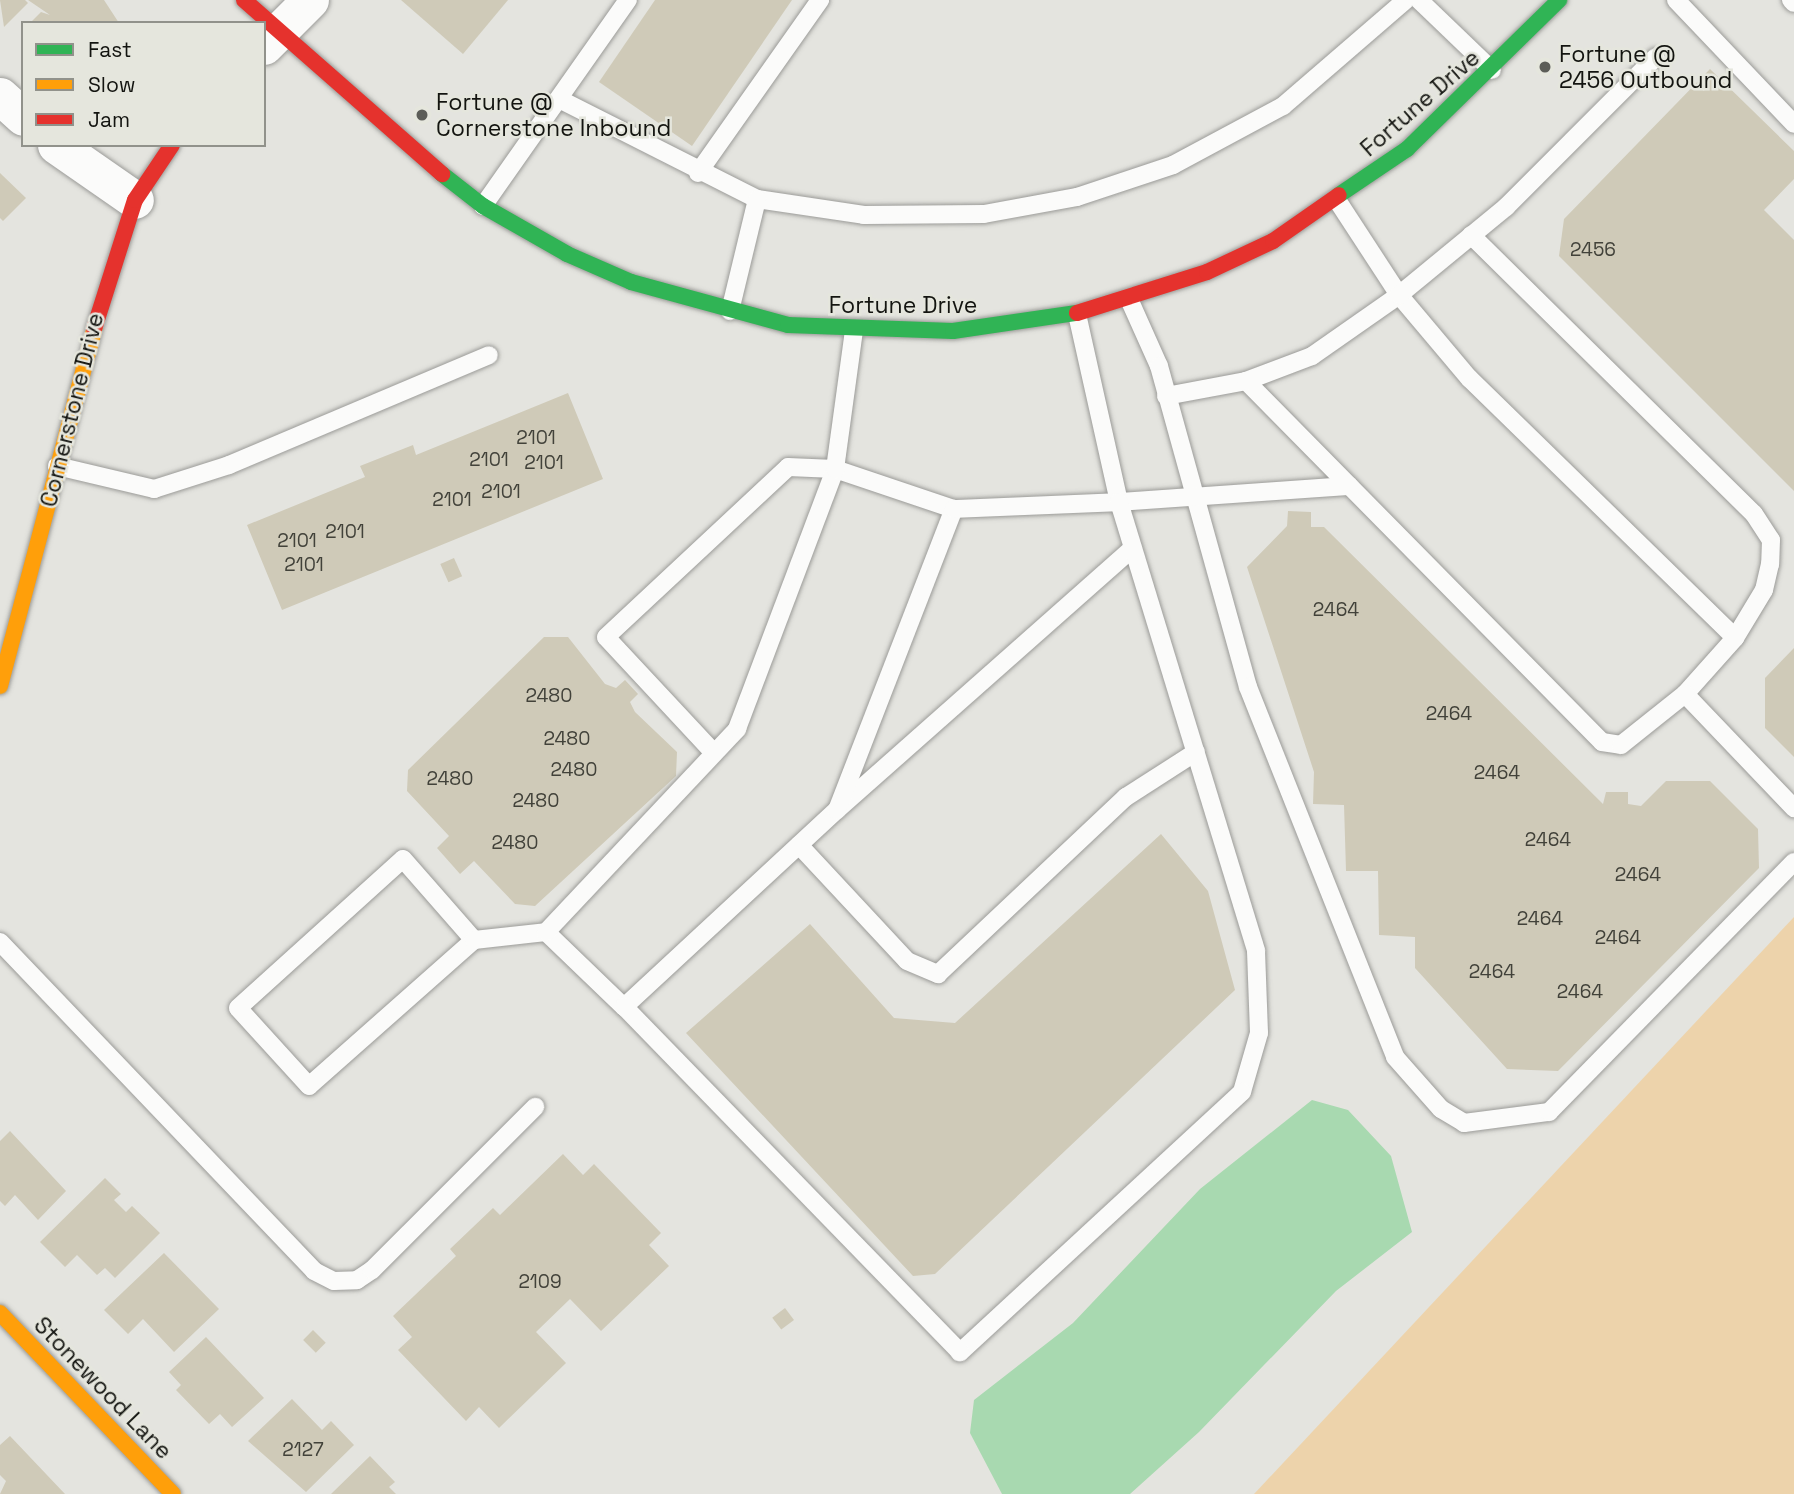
<!DOCTYPE html>
<style>
body{margin:0}
#map{position:relative;width:1794px;height:1494px;overflow:hidden;background:#e4e4df;font-family:"Space Grotesk",sans-serif}
div>[style]{position:absolute}
.green>*{inset:0;background:#edd3ab}
.water>*{inset:0;background:#a8d9b0}
.building>*{inset:0;background:#cfcab8;transform-origin:0 0}
.roads{filter:drop-shadow(0 0 2px #9b9b98) drop-shadow(0 0 2px #9b9b98)}
.lane>*{height:18px;margin:-9px;padding:0 9px;transform-origin:9px;border-radius:9px;background:#fbfbfa}
.street>*{height:37px;margin:-18.5px;padding:0 18.5px;transform-origin:18.5px;border-radius:18.5px;background:#fbfbfa}
.fast>*{height:16px;margin:-8px;padding:0 8px;transform-origin:8px;border-radius:8px;background:#30b455}
.slow>*{height:16px;margin:-8px;padding:0 8px;transform-origin:8px;border-radius:8px;background:#ff9f0a}
.jam>*{height:16px;margin:-8px;padding:0 8px;transform-origin:8px;border-radius:8px;background:#e5322d}
.dots>*{width:19px;height:19px;translate:-50% -50%;box-sizing:border-box;border:4px solid #e5e6dd;border-radius:50%}
span{translate:-50% -50%;white-space:nowrap;text-align:center;line-height:1.15;-webkit-text-stroke:5px #e5e6dd;paint-order:stroke}
.number-label{font-size:19px;color:#42423a}
.number-label span{-webkit-text-stroke-width:0}
.poi-label{font-size:23px;color:#131410}
.left{translate:0 -50%;text-align:left}
.street-label{font-size:23px;color:#131410}
.legend{position:absolute;left:21px;top:21px;width:245px;height:126px;box-sizing:border-box;background:#e5e6dd;border:2px solid #91928b;margin:0;padding:9px 12px;list-style:none;font-size:21px;color:#131410}
.legend li{display:flex;align-items:center;gap:14px;height:35px}
.legend b{width:35px;border:2px solid #91928b}
</style>
<div id="map">
<div class="green">
<div style="clip-path:polygon(1794px 917px,1794px 1494px,1254px 1494px)"></div>
</div>
<div class="water">
<div style="clip-path:polygon(1312px 1100px,1348px 1110px,1391px 1156px,1412px 1232px,1336px 1291px,1199px 1432px,1130px 1494px,1002px 1494px,970px 1433px,974px 1400px,1073px 1323px,1200px 1189px)"></div>
</div>
<div class="building">
<div style="clip-path:polygon(0 0,25px 0,28px 3px,4px 27px)"></div>
<div style="clip-path:polygon(28px 0,104px 0,119px 23px,30px 23px,41px 12px,50px 15px)"></div>
<div style="clip-path:polygon(401px 0,508px 0,463px 54px)"></div>
<div style="clip-path:polygon(655px 0,792px 0,692px 146px,599px 82px)"></div>
<div style="clip-path:polygon(1710px 69px,1794px 151px,1794px 179px,1764px 210px,1794px 240px,1794px 491px,1559px 256px,1564px 219px)"></div>
<div style="clip-path:polygon(0 173px,26px 198px,3px 221px,0 218px)"></div>
<div style="clip-path:polygon(568px 393px,603px 479px,282px 610px,247px 525px,365px 477px,360px 466px,413px 445px,416px 455px)"></div>
<div style="clip-path:polygon(1288px 511px,1311px 512px,1311px 527px,1324px 527px,1603px 804px,1606px 792px,1628px 792px,1628px 804px,1641px 806px,1666px 781px,1710px 781px,1758px 829px,1759px 868px,1558px 1071px,1507px 1069px,1415px 968px,1415px 937px,1379px 935px,1378px 871px,1346px 871px,1344px 805px,1313px 804px,1314px 772px,1247px 567px,1287px 526px)"></div>
<div style="left:454px;top:558px;width:20px;height:15px;rotate:66deg"></div>
<div style="clip-path:polygon(544px 637px,568px 637px,605px 684px,616px 688px,625px 680px,638px 694px,630px 702px,635px 712px,677px 752px,676px 776px,535px 906px,515px 904px,474px 861px,460px 874px,437px 848px,449px 836px,407px 791px,408px 770px)"></div>
<div style="clip-path:polygon(1794px 648px,1794px 757px,1765px 728px,1765px 678px)"></div>
<div style="clip-path:polygon(1161px 834px,1208px 891px,1235px 990px,935px 1274px,913px 1276px,686px 1033px,810px 924px,894px 1018px,955px 1023px)"></div>
<div style="clip-path:polygon(10px 1131px,66px 1191px,38px 1220px,15px 1195px,5px 1206px,0 1201px,0 1141px)"></div>
<div style="clip-path:polygon(563px 1154px,583px 1175px,594px 1164px,661px 1233px,649px 1245px,669px 1266px,601px 1331px,570px 1299px,536px 1332px,566px 1363px,499px 1428px,479px 1407px,466px 1421px,398px 1350px,412px 1337px,393px 1316px,456px 1256px,450px 1249px,493px 1208px,500px 1215px)"></div>
<div style="clip-path:polygon(105px 1178px,121px 1194px,114px 1200px,126px 1212px,132px 1206px,160px 1233px,115px 1278px,105px 1268px,97px 1275px,77px 1255px,65px 1267px,40px 1242px)"></div>
<div style="clip-path:polygon(164px 1253px,219px 1309px,174px 1352px,143px 1319px,128px 1334px,104px 1310px)"></div>
<div style="left:785px;top:1308px;width:15px;height:16px;rotate:53deg"></div>
<div style="left:313px;top:1330px;width:18px;height:14px;rotate:45deg"></div>
<div style="clip-path:polygon(206px 1337px,264px 1398px,232px 1427px,220px 1414px,209px 1424px,176px 1390px,181px 1385px,169px 1372px)"></div>
<div style="clip-path:polygon(292px 1399px,322px 1430px,331px 1421px,354px 1445px,306px 1492px,248px 1441px)"></div>
<div style="clip-path:polygon(10px 1436px,65px 1494px,0 1494px,6px 1481px,0 1475px,0 1445px)"></div>
<div style="clip-path:polygon(370px 1456px,395px 1482px,389px 1487px,396px 1494px,331px 1494px)"></div>
</div>
<div class="roads">
<div class="lane">
<div style="left:1419px;top:0;width:101px;rotate:43.8deg"></div>
<div style="left:1676px;top:0;width:171px;rotate:46.4deg"></div>
<div style="left:1791px;top:0;width:4px;rotate:45deg"></div>
<div style="left:559px;top:99px;width:222px;rotate:26.8deg"></div>
<div style="left:757px;top:199px;width:108px;rotate:8.5deg"></div>
<div style="left:864px;top:215px;width:120px;rotate:-0.5deg"></div>
<div style="left:984px;top:214px;width:95px;rotate:-10.4deg"></div>
<div style="left:1077px;top:197px;width:101px;rotate:-18.4deg"></div>
<div style="left:1173px;top:165px;width:125px;rotate:-28.2deg"></div>
<div style="left:1283px;top:106px;width:162px;rotate:-40.8deg"></div>
<div style="left:698px;top:173px;width:212px;rotate:-54.8deg"></div>
<div style="left:1337px;top:200px;width:113px;rotate:56.9deg"></div>
<div style="left:1399px;top:295px;width:109px;rotate:49.9deg"></div>
<div style="left:1469px;top:378px;width:372px;rotate:44.3deg"></div>
<div style="left:1735px;top:638px;width:75px;rotate:131.8deg"></div>
<div style="left:1685px;top:694px;width:158px;rotate:46.3deg"></div>
<div style="left:483px;top:206px;width:252px;rotate:-54.9deg"></div>
<div style="left:1471px;top:235px;width:397px;rotate:44.6deg"></div>
<div style="left:1754px;top:514px;width:31px;rotate:57deg"></div>
<div style="left:1771px;top:540px;width:24px;rotate:92deg"></div>
<div style="left:1770px;top:564px;width:27px;rotate:103deg"></div>
<div style="left:1764px;top:590px;width:56px;rotate:121.1deg"></div>
<div style="left:1129px;top:299px;width:73px;rotate:65.9deg"></div>
<div style="left:1159px;top:366px;width:333px;rotate:74.5deg"></div>
<div style="left:1248px;top:687px;width:398px;rotate:68.3deg"></div>
<div style="left:1395px;top:1057px;width:69px;rotate:48.5deg"></div>
<div style="left:1441px;top:1109px;width:27px;rotate:31deg"></div>
<div style="left:1464px;top:1123px;width:86px;rotate:-7.4deg"></div>
<div style="left:1549px;top:1112px;width:350px;rotate:-45.6deg"></div>
<div style="left:730px;top:311px;width:115px;rotate:-76.4deg"></div>
<div style="left:1077px;top:314px;width:193px;rotate:77.4deg"></div>
<div style="left:1119px;top:502px;width:231px;rotate:-4deg"></div>
<div style="left:1246px;top:381px;width:507px;rotate:45.4deg"></div>
<div style="left:1602px;top:742px;width:19px;rotate:9deg"></div>
<div style="left:1621px;top:745px;width:82px;rotate:-38.6deg"></div>
<div style="left:1166px;top:396px;width:81px;rotate:-10.6deg"></div>
<div style="left:1246px;top:381px;width:71px;rotate:-20.7deg"></div>
<div style="left:1312px;top:356px;width:106px;rotate:-35deg"></div>
<div style="left:1399px;top:295px;width:139px;rotate:-39.4deg"></div>
<div style="left:1506px;top:207px;width:212px;rotate:-45deg"></div>
<div style="left:57px;top:466px;width:100px;rotate:13.3deg"></div>
<div style="left:154px;top:489px;width:79px;rotate:-17.7deg"></div>
<div style="left:229px;top:465px;width:282px;rotate:-22.9deg"></div>
<div style="left:714px;top:753px;width:158px;rotate:-133deg"></div>
<div style="left:606px;top:637px;width:249px;rotate:-43deg"></div>
<div style="left:788px;top:467px;width:47px;rotate:2.4deg"></div>
<div style="left:835px;top:469px;width:126px;rotate:18.6deg"></div>
<div style="left:839px;top:808px;width:392px;rotate:-41.5deg"></div>
<div style="left:799px;top:845px;width:158px;rotate:47deg"></div>
<div style="left:907px;top:961px;width:34px;rotate:23deg"></div>
<div style="left:938px;top:974px;width:258px;rotate:-43.3deg"></div>
<div style="left:1126px;top:797px;width:83px;rotate:-32.7deg"></div>
<div style="left:546px;top:932px;width:108px;rotate:43.9deg"></div>
<div style="left:624px;top:1007px;width:290px;rotate:-42.8deg"></div>
<div style="left:837px;top:810px;width:323px;rotate:-68.8deg"></div>
<div style="left:954px;top:509px;width:165px;rotate:-2.4deg"></div>
<div style="left:1119px;top:502px;width:469px;rotate:73deg"></div>
<div style="left:1256px;top:951px;width:82px;rotate:87.9deg"></div>
<div style="left:1259px;top:1033px;width:61px;rotate:106.1deg"></div>
<div style="left:1242px;top:1092px;width:384px;rotate:137.3deg"></div>
<div style="left:960px;top:1352px;width:482px;rotate:-134.2deg"></div>
<div style="left:474px;top:940px;width:220px;rotate:138.5deg"></div>
<div style="left:309px;top:1086px;width:105px;rotate:-132.3deg"></div>
<div style="left:238px;top:1008px;width:222px;rotate:-42.1deg"></div>
<div style="left:403px;top:859px;width:108px;rotate:48.8deg"></div>
<div style="left:474px;top:940px;width:72px;rotate:-6.3deg"></div>
<div style="left:546px;top:932px;width:279px;rotate:-46.7deg"></div>
<div style="left:737px;top:729px;width:278px;rotate:-69.3deg"></div>
<div style="left:835px;top:469px;width:140px;rotate:-82.2deg"></div>
<div style="left:0;top:942px;width:455px;rotate:46.3deg"></div>
<div style="left:314px;top:1271px;width:22px;rotate:27deg"></div>
<div style="left:334px;top:1281px;width:23px;rotate:-2deg"></div>
<div style="left:357px;top:1280px;width:18px;rotate:-34deg"></div>
<div style="left:372px;top:1270px;width:231px;rotate:-45deg"></div>
</div>
<div class="street">
<div style="left:264px;top:46px;width:65px;rotate:-45deg"></div>
<div style="left:0;top:96px;width:31px;rotate:42deg"></div>
<div style="left:56px;top:145px;width:96px;rotate:34.8deg"></div>
</div>
<div class="fast">
<div style="left:442px;top:174px;width:52px;rotate:38deg"></div>
<div style="left:483px;top:206px;width:97px;rotate:29.7deg"></div>
<div style="left:567px;top:254px;width:70px;rotate:23.6deg"></div>
<div style="left:631px;top:282px;width:163px;rotate:15.3deg"></div>
<div style="left:788px;top:325px;width:165px;rotate:2.1deg"></div>
<div style="left:953px;top:331px;width:125px;rotate:-8.3deg"></div>
<div style="left:1339px;top:195px;width:82px;rotate:-34.1deg"></div>
<div style="left:1407px;top:149px;width:213px;rotate:-44.4deg"></div>
</div>
<div class="slow">
<div style="left:0;top:686px;width:369px;rotate:-75.2deg"></div>
<div style="left:0;top:1313px;width:250px;rotate:46.3deg"></div>
</div>
<div class="jam">
<div style="left:244px;top:0;width:264px;rotate:41.3deg"></div>
<div style="left:1077px;top:313px;width:136px;rotate:-17.5deg"></div>
<div style="left:1207px;top:272px;width:73px;rotate:-25.2deg"></div>
<div style="left:1273px;top:241px;width:80px;rotate:-34.9deg"></div>
<div style="left:94px;top:329px;width:135px;rotate:-72.4deg"></div>
<div style="left:135px;top:200px;width:66px;rotate:-56.1deg"></div>
</div>
</div>
<div class="dots">
<div style="left:1545px;top:67px;background:#5c5d58"></div>
<div style="left:422px;top:115px;background:#5c5d58"></div>
</div>
<div class="number-label">
<span style="left:1593px;top:250px">2456</span>
<span style="left:536px;top:438px">2101</span>
<span style="left:489px;top:460px">2101</span>
<span style="left:544px;top:463px">2101</span>
<span style="left:501px;top:492px">2101</span>
<span style="left:452px;top:500px">2101</span>
<span style="left:345px;top:532px">2101</span>
<span style="left:297px;top:541px">2101</span>
<span style="left:304px;top:565px">2101</span>
<span style="left:1336px;top:610px">2464</span>
<span style="left:549px;top:696px">2480</span>
<span style="left:1449px;top:714px">2464</span>
<span style="left:567px;top:739px">2480</span>
<span style="left:574px;top:770px">2480</span>
<span style="left:1497px;top:773px">2464</span>
<span style="left:450px;top:779px">2480</span>
<span style="left:536px;top:801px">2480</span>
<span style="left:1548px;top:840px">2464</span>
<span style="left:515px;top:843px">2480</span>
<span style="left:1638px;top:875px">2464</span>
<span style="left:1540px;top:919px">2464</span>
<span style="left:1618px;top:938px">2464</span>
<span style="left:1492px;top:972px">2464</span>
<span style="left:1580px;top:992px">2464</span>
<span style="left:540px;top:1282px">2109</span>
<span style="left:303px;top:1450px">2127</span>
</div>
<div class="poi-label">
<span class="left" style="left:1559px;top:67px">Fortune @<br>2456 Outbound</span>
<span class="left" style="left:436px;top:115px">Fortune @<br>Cornerstone Inbound</span>
</div>
<div class="street-label">
<span style="left:1420px;top:103px;rotate:-41deg">Fortune Drive</span>
<span style="left:903px;top:305px">Fortune Drive</span>
<span style="left:72px;top:410px;rotate:-76deg">Cornerstone Drive</span>
<span style="left:103px;top:1388px;rotate:46deg">Stonewood Lane</span>
</div>
<ul class="legend">
<li><b style="height:9px;background:#30b455"></b>Fast</li>
<li><b style="height:9px;background:#ff9f0a"></b>Slow</li>
<li><b style="height:9px;background:#e5322d"></b>Jam</li>
</ul>
</div>
